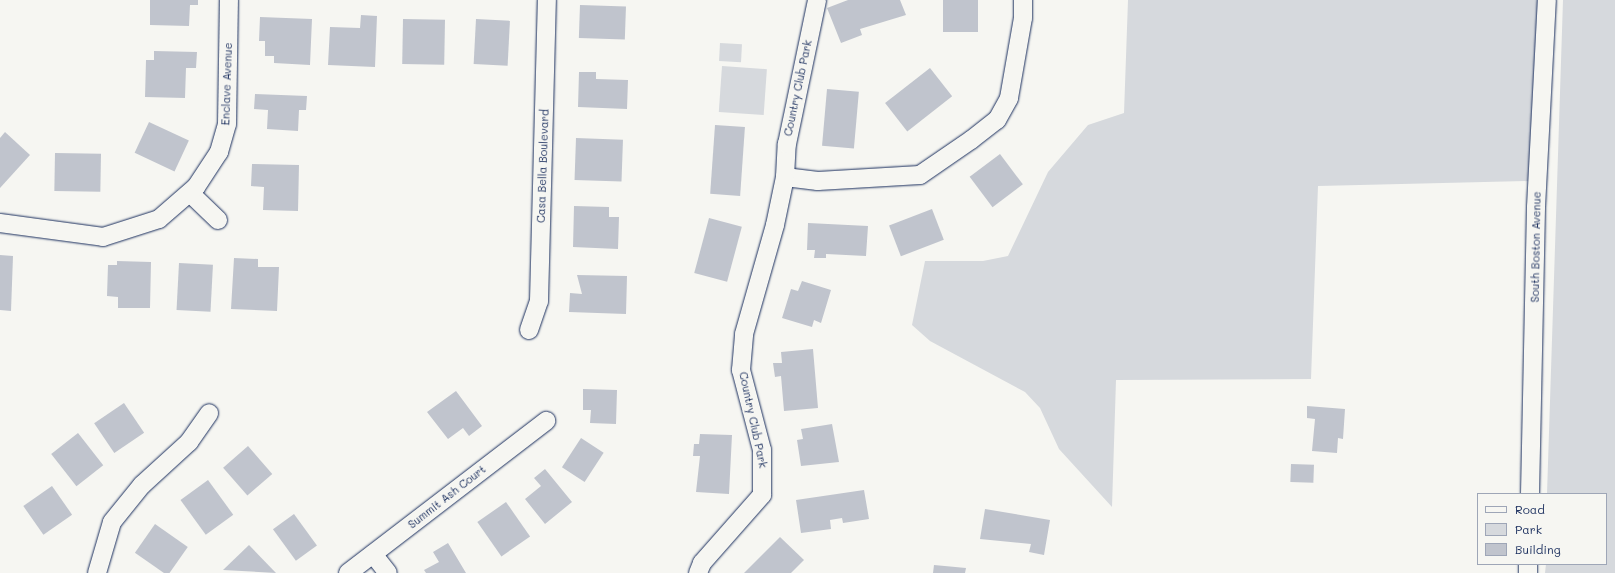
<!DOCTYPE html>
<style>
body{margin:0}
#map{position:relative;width:1615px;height:573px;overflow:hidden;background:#f6f6f2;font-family:Mali,sans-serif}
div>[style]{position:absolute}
.green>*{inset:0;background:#d6d9dd;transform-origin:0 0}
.building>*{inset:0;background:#c0c4cd;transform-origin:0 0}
.roads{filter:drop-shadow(0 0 1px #1b2f5e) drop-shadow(0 0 1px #1b2f5e)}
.minor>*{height:18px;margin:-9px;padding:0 9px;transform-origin:9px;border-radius:9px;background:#f6f6f2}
span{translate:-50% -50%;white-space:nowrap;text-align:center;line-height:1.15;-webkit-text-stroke:3px #f6f6f2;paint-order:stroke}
.street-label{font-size:11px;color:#1b2f5e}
.legend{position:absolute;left:1477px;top:493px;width:130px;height:72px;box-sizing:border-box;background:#f6f6f2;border:1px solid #9ea6b7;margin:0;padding:5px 7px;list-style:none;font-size:12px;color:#1b2f5e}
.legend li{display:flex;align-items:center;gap:8px;height:20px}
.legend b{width:20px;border:1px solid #9ea6b7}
</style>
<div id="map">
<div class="green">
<div style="clip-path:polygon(1128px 0,1540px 0,1530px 181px,1318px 186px,1311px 379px,1116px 380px,1112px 507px,1059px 449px,1040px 408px,1025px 392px,930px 341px,912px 325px,925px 261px,983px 261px,1008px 256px,1048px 172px,1088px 125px,1124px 113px)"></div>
<div style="clip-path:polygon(1563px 0,1615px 0,1615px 573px,1545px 573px,1546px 564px,1606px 564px,1606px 494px,1547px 494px)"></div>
<div style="left:720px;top:43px;width:22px;height:18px;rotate:3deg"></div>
<div style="left:722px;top:66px;width:45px;height:46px;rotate:4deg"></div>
</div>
<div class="building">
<div style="clip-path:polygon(150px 0,198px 0,198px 5px,190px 5px,189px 26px,150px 25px)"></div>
<div style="clip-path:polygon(848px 0,900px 0,906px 15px,860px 29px,862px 35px,841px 43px,827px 8px)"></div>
<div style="left:943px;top:0;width:35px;height:32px"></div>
<div style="left:580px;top:5px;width:46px;height:33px;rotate:2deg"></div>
<div style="clip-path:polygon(361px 15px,377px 16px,375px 67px,328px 65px,330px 27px,360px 28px)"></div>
<div style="clip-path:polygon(260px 17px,312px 19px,310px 65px,274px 63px,274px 56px,265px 56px,265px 41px,259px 41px)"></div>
<div style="left:403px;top:19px;width:42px;height:45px;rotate:1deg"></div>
<div style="left:476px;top:19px;width:34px;height:45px;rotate:3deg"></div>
<div style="clip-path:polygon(154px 51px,197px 52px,196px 68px,186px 68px,185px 98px,145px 97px,146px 60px,154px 60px)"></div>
<div style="left:930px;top:68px;width:36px;height:57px;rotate:52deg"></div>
<div style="clip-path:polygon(579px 72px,596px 72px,596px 79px,628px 80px,627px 109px,578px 107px)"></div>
<div style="left:827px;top:89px;width:32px;height:57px;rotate:5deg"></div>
<div style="clip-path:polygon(255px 94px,307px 96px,306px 110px,299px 110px,298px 131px,267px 129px,268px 110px,254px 109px)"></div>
<div style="left:149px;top:122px;width:44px;height:34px;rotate:25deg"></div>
<div style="left:715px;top:125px;width:30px;height:69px;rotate:4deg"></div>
<div style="clip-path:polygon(5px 132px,30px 155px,0 188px,0 138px)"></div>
<div style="left:576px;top:138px;width:47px;height:42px;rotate:2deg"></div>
<div style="left:55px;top:153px;width:46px;height:38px;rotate:1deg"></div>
<div style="left:1000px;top:154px;width:38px;height:38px;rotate:53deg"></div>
<div style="clip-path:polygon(252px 164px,299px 165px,298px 211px,263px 210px,264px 187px,251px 186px)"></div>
<div style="clip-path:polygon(574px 206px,609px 207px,609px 217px,619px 217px,618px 249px,573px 247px)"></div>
<div style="left:932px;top:209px;width:33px;height:46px;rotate:69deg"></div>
<div style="left:709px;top:218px;width:34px;height:57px;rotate:15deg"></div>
<div style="clip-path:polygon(808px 223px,868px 226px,866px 256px,826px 254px,826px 258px,814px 258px,815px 250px,807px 250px)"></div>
<div style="clip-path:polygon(0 255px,13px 256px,11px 311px,0 310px)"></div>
<div style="clip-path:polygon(234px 258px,258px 259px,258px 267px,279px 267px,277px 311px,231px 309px)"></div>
<div style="clip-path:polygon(117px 261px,151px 262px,150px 308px,118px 308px,118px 297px,107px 296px,108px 265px,117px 265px)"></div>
<div style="left:179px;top:263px;width:34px;height:47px;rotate:3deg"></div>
<div style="clip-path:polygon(577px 275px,627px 276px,626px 314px,569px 312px,570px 293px,582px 294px)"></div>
<div style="clip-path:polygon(802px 281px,831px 290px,821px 323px,814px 320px,812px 327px,782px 318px,791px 289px,798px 291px)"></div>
<div style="clip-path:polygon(813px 349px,818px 408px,784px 411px,781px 376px,775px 377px,773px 363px,782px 363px,781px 352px)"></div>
<div style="clip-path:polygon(583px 389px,617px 390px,616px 424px,590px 423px,591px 410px,583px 410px)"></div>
<div style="clip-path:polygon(456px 391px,482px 426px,469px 436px,463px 428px,448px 439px,427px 412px)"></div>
<div style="left:124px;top:403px;width:36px;height:36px;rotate:56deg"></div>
<div style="clip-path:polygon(1307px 406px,1345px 409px,1343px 439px,1338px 438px,1337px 453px,1312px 451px,1315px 419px,1307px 418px)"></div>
<div style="clip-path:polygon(832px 424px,839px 462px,801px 466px,797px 440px,803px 439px,801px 429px)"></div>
<div style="left:78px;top:433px;width:41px;height:34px;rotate:52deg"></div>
<div style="clip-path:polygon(700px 434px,732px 435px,729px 494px,696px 492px,700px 456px,693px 456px,694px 444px,699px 444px)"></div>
<div style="left:581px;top:438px;width:27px;height:35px;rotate:33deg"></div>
<div style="left:248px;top:446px;width:37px;height:33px;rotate:49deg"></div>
<div style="left:1291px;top:464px;width:23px;height:18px;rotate:2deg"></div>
<div style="clip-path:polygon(545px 469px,572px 502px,545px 524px,525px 499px,541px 486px,534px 478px)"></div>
<div style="left:208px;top:480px;width:43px;height:34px;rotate:54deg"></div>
<div style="left:52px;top:486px;width:35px;height:35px;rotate:55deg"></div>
<div style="clip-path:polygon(864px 490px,869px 519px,843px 523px,842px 518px,830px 520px,831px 529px,801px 533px,796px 500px)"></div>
<div style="left:506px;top:502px;width:42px;height:35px;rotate:55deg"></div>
<div style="clip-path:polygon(985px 509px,1050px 520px,1044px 555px,1029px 552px,1031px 544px,980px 539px)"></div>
<div style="left:294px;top:514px;width:39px;height:26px;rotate:54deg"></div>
<div style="left:155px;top:524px;width:40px;height:35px;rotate:35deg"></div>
<div style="clip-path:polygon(780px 537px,804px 560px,791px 573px,744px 573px)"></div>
<div style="clip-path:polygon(448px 543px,466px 573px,426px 573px,424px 570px,439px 562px,433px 552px)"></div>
<div style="clip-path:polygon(249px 545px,276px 573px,223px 570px)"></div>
<div style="clip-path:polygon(934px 565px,966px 568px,965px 573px,933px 573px)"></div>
</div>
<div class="roads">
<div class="minor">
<div style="left:785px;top:177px;width:33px;rotate:7deg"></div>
<div style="left:818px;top:181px;width:102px;rotate:-3.4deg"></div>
<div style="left:920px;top:175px;width:62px;rotate:-34.5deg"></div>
<div style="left:971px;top:140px;width:33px;rotate:-38deg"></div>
<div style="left:997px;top:120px;width:25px;rotate:-61deg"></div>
<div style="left:1009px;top:98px;width:81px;rotate:-80.1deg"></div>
<div style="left:1023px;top:18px;width:18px;rotate:-90deg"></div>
<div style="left:190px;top:193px;width:39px;rotate:44deg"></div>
<div style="left:0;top:223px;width:104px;rotate:7.7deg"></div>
<div style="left:103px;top:237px;width:59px;rotate:-17.8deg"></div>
<div style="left:159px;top:219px;width:49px;rotate:-40.9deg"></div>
<div style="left:196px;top:187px;width:42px;rotate:-56.7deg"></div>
<div style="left:219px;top:152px;width:29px;rotate:-74deg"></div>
<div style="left:227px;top:124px;width:124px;rotate:-89.1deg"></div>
<div style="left:529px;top:330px;width:31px;rotate:-71deg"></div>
<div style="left:539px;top:301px;width:301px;rotate:-88.5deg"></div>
<div style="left:1530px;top:494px;width:287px;rotate:-88.8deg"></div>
<div style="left:1536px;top:207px;width:207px;rotate:-87deg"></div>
<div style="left:373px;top:554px;width:24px;rotate:52deg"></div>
<div style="left:97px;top:573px;width:53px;rotate:-73.6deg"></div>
<div style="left:112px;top:522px;width:48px;rotate:-51deg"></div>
<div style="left:142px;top:485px;width:64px;rotate:-42.5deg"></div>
<div style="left:189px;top:442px;width:35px;rotate:-55deg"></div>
<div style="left:348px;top:573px;width:250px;rotate:-37.5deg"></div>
<div style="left:698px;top:573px;width:11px;rotate:-68deg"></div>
<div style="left:702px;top:563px;width:91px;rotate:-48.6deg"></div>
<div style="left:762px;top:495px;width:45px;rotate:-90deg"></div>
<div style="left:762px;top:450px;width:83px;rotate:-104.7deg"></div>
<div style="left:741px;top:370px;width:36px;rotate:-85deg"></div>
<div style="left:744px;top:334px;width:113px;rotate:-74.1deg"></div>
<div style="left:775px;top:225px;width:49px;rotate:-78.2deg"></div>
<div style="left:785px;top:177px;width:33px;rotate:-87deg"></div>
<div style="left:787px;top:144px;width:147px;rotate:-78.2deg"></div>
<div style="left:1528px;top:573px;width:9px;rotate:-90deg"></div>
</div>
</div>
<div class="street-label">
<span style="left:227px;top:84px;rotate:-88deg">Enclave Avenue</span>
<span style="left:798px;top:88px;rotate:-78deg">Country Club Park</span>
<span style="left:543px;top:166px;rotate:-88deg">Casa Bella Boulevard</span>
<span style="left:1536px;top:247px;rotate:-89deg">South Boston Avenue</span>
<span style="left:753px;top:420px;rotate:78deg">Country Club Park</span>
<span style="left:447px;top:497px;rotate:-38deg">Summit Ash Court</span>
</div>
<ul class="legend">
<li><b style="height:5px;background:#f6f6f2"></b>Road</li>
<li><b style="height:11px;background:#d6d9dd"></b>Park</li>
<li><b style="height:11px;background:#c0c4cd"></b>Building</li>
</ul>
</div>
